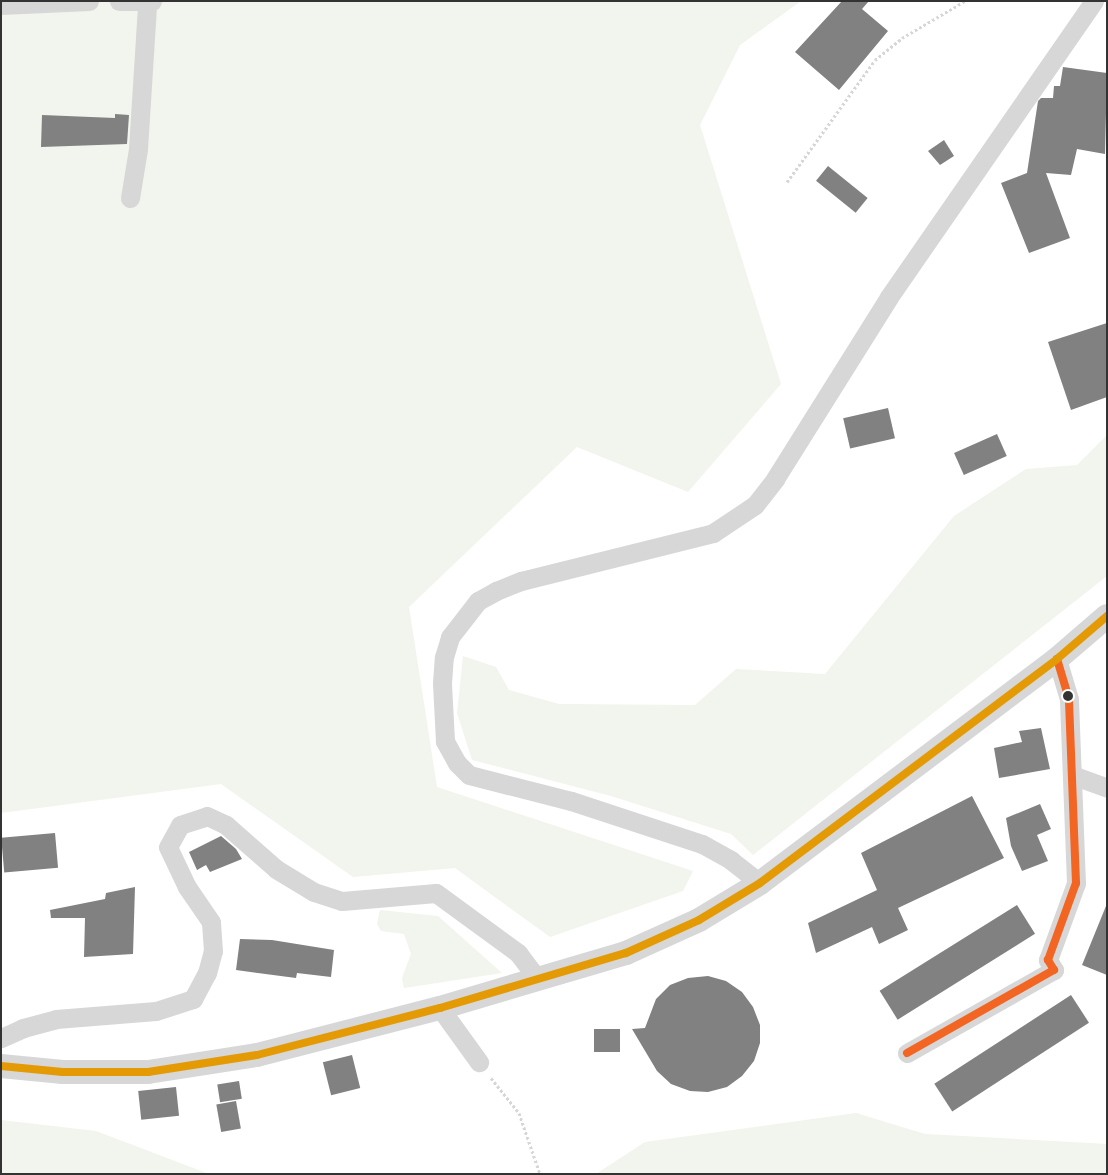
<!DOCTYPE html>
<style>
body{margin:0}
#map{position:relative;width:1108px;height:1175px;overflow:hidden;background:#fff;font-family:"Archivo Narrow",sans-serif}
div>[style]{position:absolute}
.green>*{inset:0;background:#f1f5ed}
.building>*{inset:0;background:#818181;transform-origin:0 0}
.path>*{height:3px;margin-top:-1.5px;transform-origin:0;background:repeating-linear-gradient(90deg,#d6d6d6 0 2.5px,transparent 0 5px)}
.minor>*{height:19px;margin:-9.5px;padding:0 9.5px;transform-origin:9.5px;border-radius:9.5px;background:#d7d7d7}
.tertiary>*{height:24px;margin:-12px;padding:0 12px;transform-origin:12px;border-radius:12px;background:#d7d7d7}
.bus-1>*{height:8px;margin:-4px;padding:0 4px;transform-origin:4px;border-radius:4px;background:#f26522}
.bus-2>*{height:8px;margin:-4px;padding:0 4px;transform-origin:4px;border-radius:4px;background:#e39a05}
.dots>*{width:14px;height:14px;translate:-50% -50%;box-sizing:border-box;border:2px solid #fff;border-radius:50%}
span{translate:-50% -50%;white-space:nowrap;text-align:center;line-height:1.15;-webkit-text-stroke:5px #fff;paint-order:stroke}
.frame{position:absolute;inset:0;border:2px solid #333;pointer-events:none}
</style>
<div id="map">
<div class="green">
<div style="clip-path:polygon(1px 1px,801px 1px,740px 45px,700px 125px,781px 384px,688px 492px,577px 447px,409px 607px,437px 787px,693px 871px,683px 891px,550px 937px,455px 868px,353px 877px,221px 784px,1px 813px)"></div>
<div style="clip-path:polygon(1107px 435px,1107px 576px,753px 855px,731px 834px,611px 796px,472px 760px,457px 713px,463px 656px,496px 667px,509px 690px,559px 704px,695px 705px,736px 669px,825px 674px,954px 516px,1026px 469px,1077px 465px)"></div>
<div style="clip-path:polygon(380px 910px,438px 916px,502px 973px,404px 988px,402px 978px,411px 954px,404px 934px,381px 931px,377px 924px)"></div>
<div style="clip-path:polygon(856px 1113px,925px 1134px,1107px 1144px,1107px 1174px,596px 1174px,645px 1142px)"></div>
<div style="clip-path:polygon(1px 1120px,96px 1131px,209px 1174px,1px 1174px)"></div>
</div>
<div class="building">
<div style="clip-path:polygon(842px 1px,869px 1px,862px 9px,888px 31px,839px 90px,795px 52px)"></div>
<div style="clip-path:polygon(1063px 67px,1107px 73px,1105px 154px,1077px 149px,1071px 175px,1046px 173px,1070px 238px,1029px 253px,1001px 183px,1027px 173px,1038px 101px,1041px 98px,1053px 98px,1054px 86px,1060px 86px)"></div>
<div style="clip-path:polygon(115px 114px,129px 115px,127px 144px,41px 147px,42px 115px,115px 118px)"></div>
<div style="clip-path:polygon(944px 140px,954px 156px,940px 165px,928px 151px)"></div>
<div style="left:828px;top:166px;width:51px;height:19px;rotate:39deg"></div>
<div style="clip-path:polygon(1107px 323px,1107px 397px,1071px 410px,1048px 342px)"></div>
<div style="left:888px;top:408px;width:31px;height:46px;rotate:77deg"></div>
<div style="left:997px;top:434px;width:24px;height:47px;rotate:66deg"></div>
<div style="clip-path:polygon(1041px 728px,1050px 769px,999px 778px,994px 748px,1022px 742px,1019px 731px)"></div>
<div style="clip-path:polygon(972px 796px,1004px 858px,898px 908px,908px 930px,879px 944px,872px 927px,816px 953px,808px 923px,877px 890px,861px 853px)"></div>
<div style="clip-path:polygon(1040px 804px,1051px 829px,1037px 835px,1048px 861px,1022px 871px,1011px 846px,1006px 818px)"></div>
<div style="left:55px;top:833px;width:35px;height:54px;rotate:85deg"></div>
<div style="clip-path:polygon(221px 836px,236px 849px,242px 859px,210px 872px,206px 865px,197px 870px,189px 852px)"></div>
<div style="clip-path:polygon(135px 887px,133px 954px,84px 957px,85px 918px,51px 918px,50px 910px,105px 899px,106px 893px)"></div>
<div style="left:1017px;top:905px;width:34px;height:162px;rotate:58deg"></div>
<div style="clip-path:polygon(1106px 906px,1107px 906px,1107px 975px,1082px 965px)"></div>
<div style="clip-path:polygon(240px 939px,272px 940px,334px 950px,331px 977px,297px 973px,296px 978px,236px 970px)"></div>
<div style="clip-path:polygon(708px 976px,726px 981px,742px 992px,753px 1007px,760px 1025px,760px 1043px,754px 1061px,742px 1076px,727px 1087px,708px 1092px,690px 1091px,671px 1084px,657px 1071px,632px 1029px,645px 1028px,656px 999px,670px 985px,688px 978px)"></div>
<div style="left:1071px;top:995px;width:33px;height:163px;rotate:57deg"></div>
<div style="left:594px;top:1029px;width:26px;height:23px"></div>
<div style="left:352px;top:1055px;width:34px;height:30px;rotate:76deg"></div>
<div style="left:239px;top:1081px;width:18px;height:22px;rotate:81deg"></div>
<div style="left:176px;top:1087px;width:29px;height:38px;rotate:84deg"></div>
<div style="left:236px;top:1101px;width:28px;height:20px;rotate:80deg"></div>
</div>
<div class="path">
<div style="left:787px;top:182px;width:150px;rotate:-54.2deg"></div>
<div style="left:875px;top:60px;width:35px;rotate:-39deg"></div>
<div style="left:902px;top:38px;width:73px;rotate:-30.4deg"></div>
<div style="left:491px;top:1078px;width:45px;rotate:51.3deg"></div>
<div style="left:519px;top:1113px;width:65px;rotate:71deg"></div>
</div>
<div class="minor">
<div style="left:119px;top:1px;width:33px"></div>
<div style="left:1px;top:5px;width:88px;rotate:-2.6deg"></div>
<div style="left:130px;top:198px;width:50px;rotate:-80.7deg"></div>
<div style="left:138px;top:149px;width:145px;rotate:-86.4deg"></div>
<div style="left:1072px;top:775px;width:37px;rotate:20deg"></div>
<div style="left:760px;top:883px;width:37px;rotate:-142deg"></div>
<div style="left:731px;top:860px;width:33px;rotate:-151deg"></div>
<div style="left:702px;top:844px;width:138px;rotate:-161.8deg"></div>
<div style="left:571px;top:801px;width:105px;rotate:-165.7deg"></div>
<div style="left:469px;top:775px;width:17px;rotate:-135deg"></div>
<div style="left:457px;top:763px;width:25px;rotate:-119deg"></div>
<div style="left:445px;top:741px;width:58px;rotate:-93deg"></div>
<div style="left:442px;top:683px;width:26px;rotate:-86deg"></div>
<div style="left:444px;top:657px;width:21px;rotate:-73deg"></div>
<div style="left:450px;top:637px;width:46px;rotate:-52.1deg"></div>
<div style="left:478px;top:601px;width:21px;rotate:-29deg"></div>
<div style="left:496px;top:591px;width:27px;rotate:-22deg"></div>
<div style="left:521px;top:581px;width:198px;rotate:-14deg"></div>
<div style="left:713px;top:533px;width:50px;rotate:-33.7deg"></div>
<div style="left:755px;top:505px;width:33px;rotate:-52deg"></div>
<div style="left:775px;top:479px;width:215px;rotate:-57.9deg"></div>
<div style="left:889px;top:297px;width:360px;rotate:-55.3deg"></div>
<div style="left:440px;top:1008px;width:67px;rotate:54.2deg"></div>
<div style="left:1px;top:1038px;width:24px;rotate:-24deg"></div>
<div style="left:23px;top:1028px;width:34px;rotate:-15deg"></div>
<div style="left:56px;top:1019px;width:100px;rotate:-4.6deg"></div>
<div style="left:156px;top:1011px;width:39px;rotate:-18deg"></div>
<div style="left:193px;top:999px;width:30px;rotate:-62deg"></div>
<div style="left:207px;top:973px;width:23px;rotate:-75deg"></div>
<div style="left:213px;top:951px;width:29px;rotate:-94deg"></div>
<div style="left:211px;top:922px;width:42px;rotate:-124.4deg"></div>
<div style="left:187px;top:887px;width:44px;rotate:-115.4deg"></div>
<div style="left:168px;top:847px;width:25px;rotate:-61deg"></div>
<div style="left:180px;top:825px;width:28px;rotate:-18deg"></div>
<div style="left:207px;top:816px;width:21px;rotate:25deg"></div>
<div style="left:226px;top:825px;width:67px;rotate:41.3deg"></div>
<div style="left:276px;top:869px;width:44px;rotate:31.2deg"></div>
<div style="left:314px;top:892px;width:29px;rotate:18deg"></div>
<div style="left:342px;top:901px;width:94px;rotate:-4.9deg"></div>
<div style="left:436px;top:893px;width:102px;rotate:36.2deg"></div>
<div style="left:518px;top:953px;width:34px;rotate:53deg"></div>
<div style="left:907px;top:1053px;width:169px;rotate:-29.5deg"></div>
<div style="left:1054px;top:970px;width:12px;rotate:-121deg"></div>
<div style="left:1048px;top:960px;width:82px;rotate:-70deg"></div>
<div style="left:1076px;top:883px;width:184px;rotate:-92.2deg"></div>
<div style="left:1069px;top:699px;width:42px;rotate:-106.7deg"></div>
</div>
<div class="tertiary">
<div style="left:1px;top:1066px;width:62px;rotate:5.5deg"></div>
<div style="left:63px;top:1072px;width:85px"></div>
<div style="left:148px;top:1072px;width:110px;rotate:-8.9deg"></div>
<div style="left:257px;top:1055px;width:189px;rotate:-14.4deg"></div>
<div style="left:440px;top:1008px;width:194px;rotate:-16.5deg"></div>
<div style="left:626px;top:953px;width:80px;rotate:-24.3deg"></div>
<div style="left:699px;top:920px;width:71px;rotate:-31.2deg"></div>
<div style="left:760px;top:883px;width:372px;rotate:-37deg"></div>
<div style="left:1057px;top:659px;width:66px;rotate:-40.7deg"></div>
</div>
<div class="bus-1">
<div style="left:907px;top:1053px;width:169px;rotate:-29.5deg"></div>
<div style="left:1054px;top:970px;width:12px;rotate:-121deg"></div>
<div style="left:1048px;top:960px;width:82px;rotate:-70deg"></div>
<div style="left:1076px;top:883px;width:184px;rotate:-92.2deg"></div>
<div style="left:1069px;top:699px;width:42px;rotate:-106.7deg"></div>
</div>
<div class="bus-2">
<div style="left:1px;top:1066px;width:62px;rotate:5.5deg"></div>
<div style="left:63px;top:1072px;width:85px"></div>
<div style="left:148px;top:1072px;width:110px;rotate:-8.9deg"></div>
<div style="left:257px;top:1055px;width:189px;rotate:-14.4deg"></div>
<div style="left:440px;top:1008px;width:194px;rotate:-16.5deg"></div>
<div style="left:626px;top:953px;width:80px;rotate:-24.3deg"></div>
<div style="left:699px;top:920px;width:71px;rotate:-31.2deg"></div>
<div style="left:760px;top:883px;width:372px;rotate:-37deg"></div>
<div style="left:1057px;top:659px;width:66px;rotate:-40.7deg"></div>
</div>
<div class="dots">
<div style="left:1068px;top:696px;background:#333"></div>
</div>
<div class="frame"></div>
</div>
